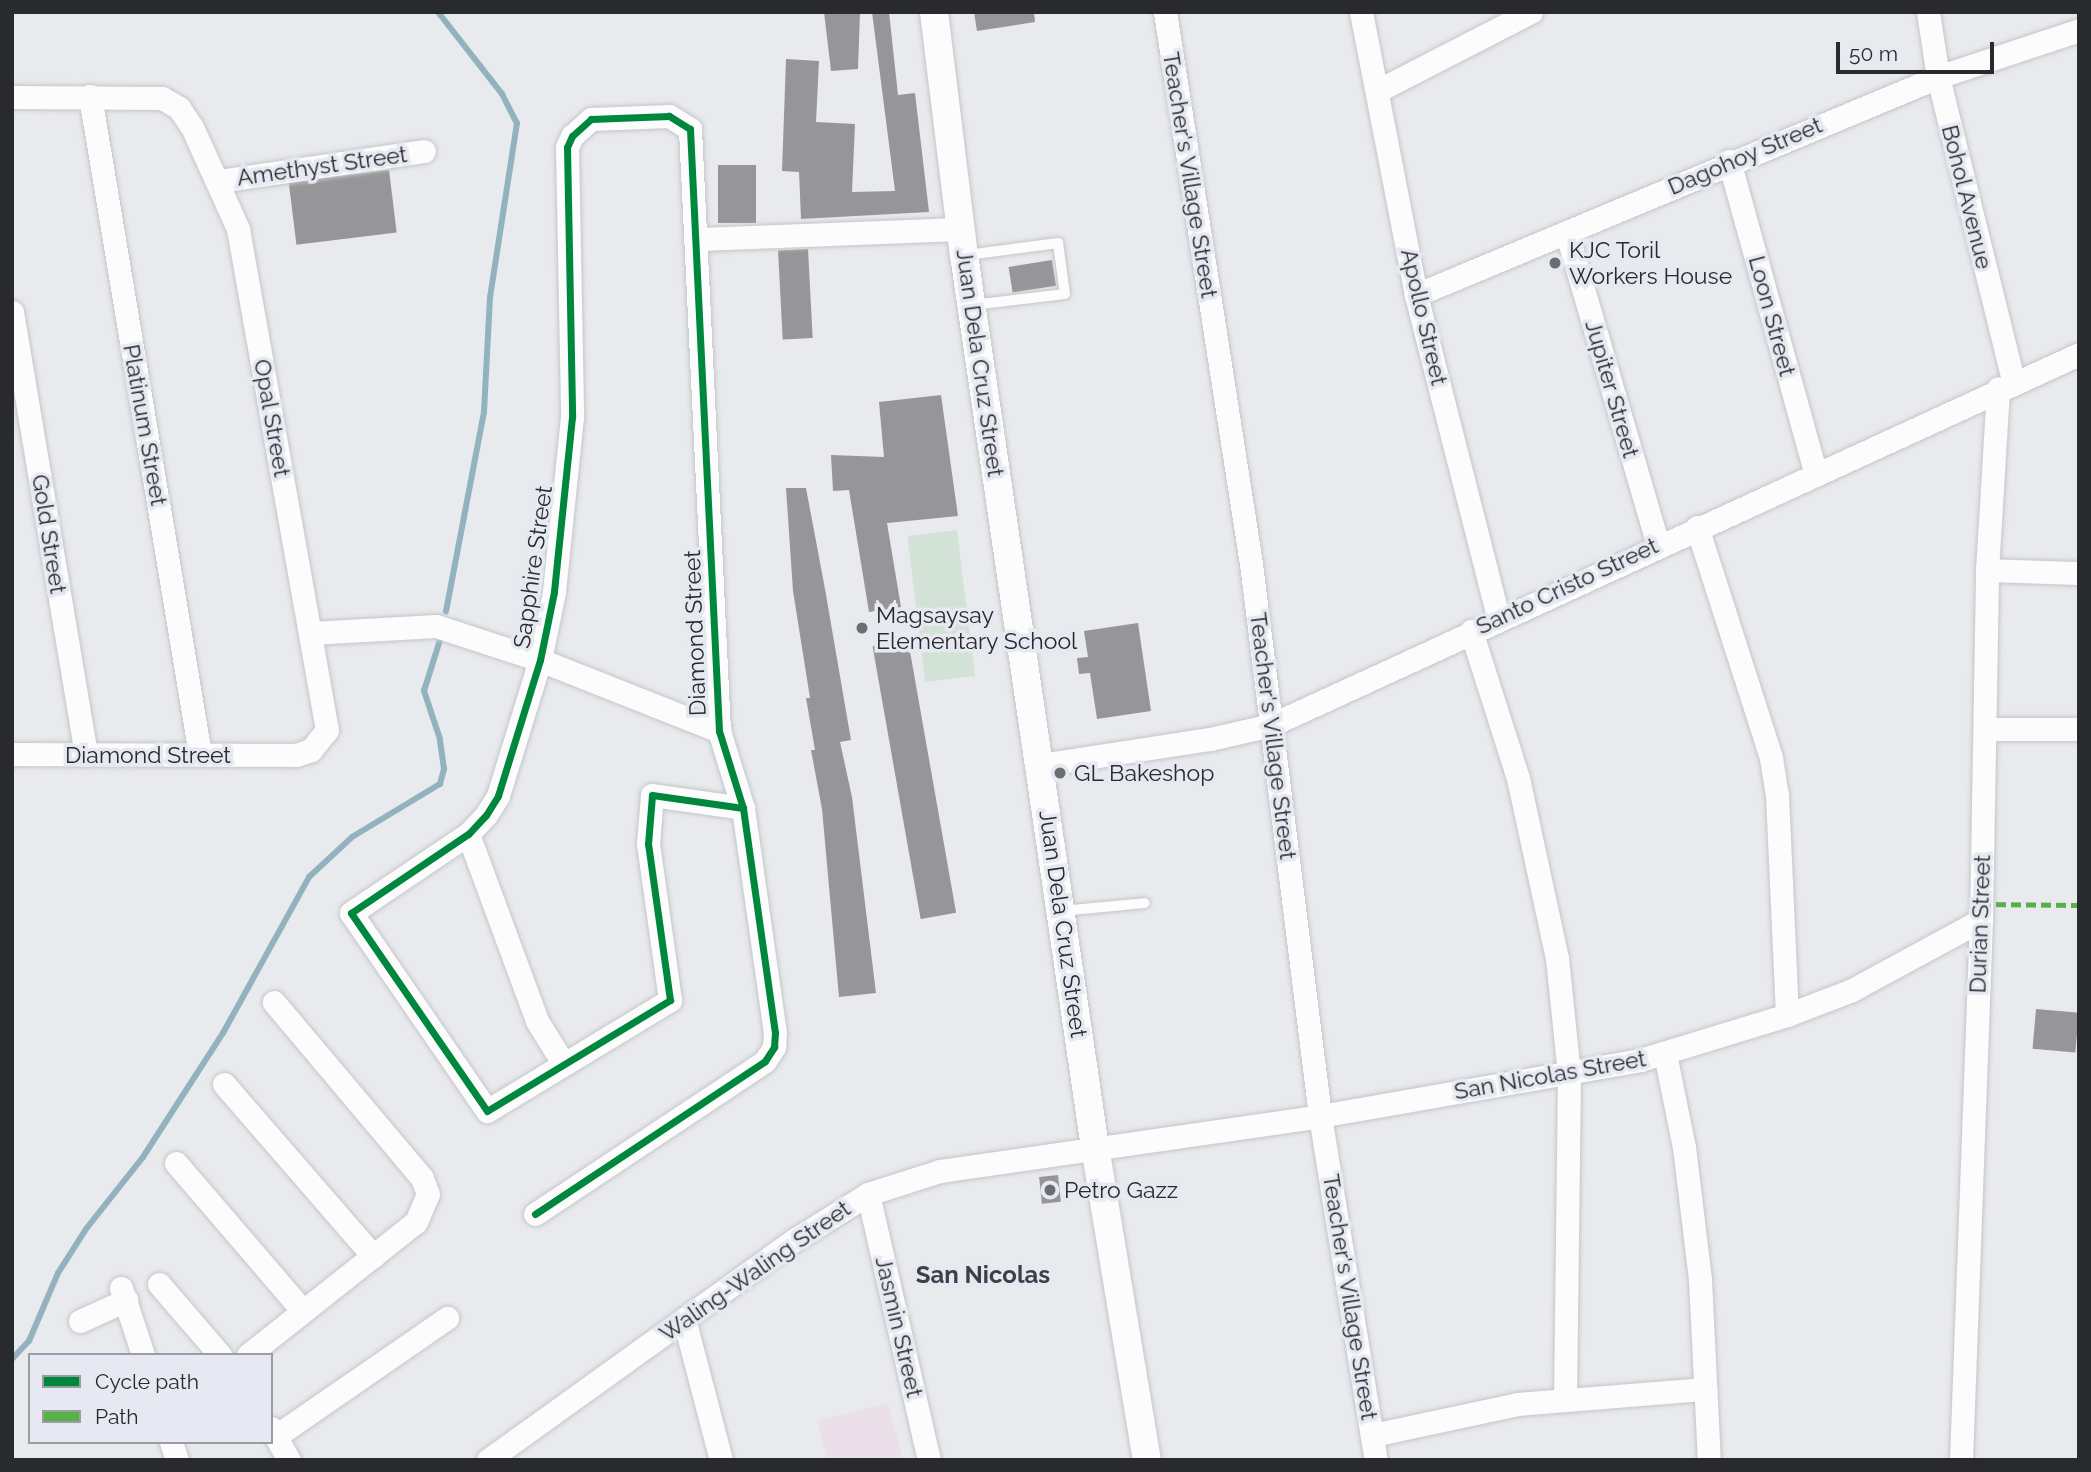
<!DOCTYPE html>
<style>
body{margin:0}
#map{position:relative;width:2091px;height:1472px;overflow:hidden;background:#e9eaee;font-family:Raleway,sans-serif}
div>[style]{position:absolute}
.medical>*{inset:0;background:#ebe0ea}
.green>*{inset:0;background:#d3e2d6;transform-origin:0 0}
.stream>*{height:6px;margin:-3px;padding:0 3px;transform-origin:3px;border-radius:3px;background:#92b3be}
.building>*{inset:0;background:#969699;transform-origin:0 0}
.roads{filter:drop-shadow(0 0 2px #c5c6c9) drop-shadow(0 0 2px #c5c6c9)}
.service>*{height:10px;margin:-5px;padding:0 5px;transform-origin:5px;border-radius:5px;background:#fcfcfc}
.minor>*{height:23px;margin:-11.5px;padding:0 11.5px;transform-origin:11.5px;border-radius:11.5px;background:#fcfcfc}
.tertiary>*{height:28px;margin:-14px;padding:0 14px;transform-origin:14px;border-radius:14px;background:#fcfcfc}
.quiet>*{height:5px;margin-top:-2.5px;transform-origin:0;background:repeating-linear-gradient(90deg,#56b246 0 10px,transparent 0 15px)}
.cycleway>*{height:7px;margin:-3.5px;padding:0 3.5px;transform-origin:3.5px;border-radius:3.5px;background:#00873e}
.dots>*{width:19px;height:19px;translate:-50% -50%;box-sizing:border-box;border:4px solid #e6e9f1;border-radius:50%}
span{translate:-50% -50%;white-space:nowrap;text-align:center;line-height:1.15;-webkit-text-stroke:7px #e6e9f1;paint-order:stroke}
.street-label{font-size:23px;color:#292a2d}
.poi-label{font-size:23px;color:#292a2d}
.left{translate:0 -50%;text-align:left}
.neighbourhood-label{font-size:24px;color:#3e4047;font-weight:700}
.frame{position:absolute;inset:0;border:14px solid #292a2d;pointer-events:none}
.legend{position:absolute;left:28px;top:1353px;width:245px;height:91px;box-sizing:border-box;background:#e6e9f1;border:2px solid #9a9da3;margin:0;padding:9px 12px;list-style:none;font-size:21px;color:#292a2d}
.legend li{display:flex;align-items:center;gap:14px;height:35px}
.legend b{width:35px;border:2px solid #9a9da3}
.scale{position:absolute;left:1836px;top:42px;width:158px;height:32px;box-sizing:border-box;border:4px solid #292a2d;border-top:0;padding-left:9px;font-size:21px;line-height:24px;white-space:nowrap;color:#292a2d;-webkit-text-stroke:5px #e6e9f1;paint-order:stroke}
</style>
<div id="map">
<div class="medical">
<div style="clip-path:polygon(888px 1403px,903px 1460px,827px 1460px,817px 1420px)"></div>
</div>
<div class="green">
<div style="left:957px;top:530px;width:147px;height:50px;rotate:83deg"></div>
</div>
<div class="stream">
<div style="left:438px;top:12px;width:104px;rotate:52deg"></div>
<div style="left:502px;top:94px;width:33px;rotate:63deg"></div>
<div style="left:517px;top:123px;width:176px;rotate:98.8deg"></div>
<div style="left:490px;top:297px;width:115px;rotate:93deg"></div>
<div style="left:484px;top:412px;width:203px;rotate:100.8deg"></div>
<div style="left:12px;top:1359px;width:25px;rotate:-47deg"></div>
<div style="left:29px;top:1341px;width:74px;rotate:-66.9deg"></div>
<div style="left:58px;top:1273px;width:52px;rotate:-57.5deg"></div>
<div style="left:86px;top:1229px;width:92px;rotate:-51.6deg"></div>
<div style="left:143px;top:1157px;width:148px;rotate:-57.2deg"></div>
<div style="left:223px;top:1033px;width:178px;rotate:-61.1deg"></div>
<div style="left:309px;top:877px;width:59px;rotate:-42.9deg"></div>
<div style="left:352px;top:837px;width:103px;rotate:-31.1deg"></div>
<div style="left:440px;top:784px;width:16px;rotate:-75deg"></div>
<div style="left:444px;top:769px;width:30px;rotate:-98deg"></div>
<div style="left:440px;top:739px;width:51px;rotate:-108.4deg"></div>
<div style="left:424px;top:691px;width:53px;rotate:-72.6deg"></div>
</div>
<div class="building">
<div style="clip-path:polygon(824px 12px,860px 12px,858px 69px,831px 71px)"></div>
<div style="clip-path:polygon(872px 12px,889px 12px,898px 95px,915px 93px,929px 212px,801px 219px,799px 172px,782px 171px,786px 59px,819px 61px,816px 122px,855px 124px,852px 192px,895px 191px)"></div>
<div style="clip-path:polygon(974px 12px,1034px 12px,1035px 22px,977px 31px)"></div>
<div style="left:756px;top:165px;width:58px;height:38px;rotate:90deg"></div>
<div style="left:389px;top:170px;width:63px;height:101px;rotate:83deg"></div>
<div style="left:808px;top:249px;width:89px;height:30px;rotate:87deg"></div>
<div style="left:1052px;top:260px;width:26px;height:44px;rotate:81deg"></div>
<div style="clip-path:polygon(941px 395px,958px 516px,887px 523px,901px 607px,869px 612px,849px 490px,833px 491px,831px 455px,884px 457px,879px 402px)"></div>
<div style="clip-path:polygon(786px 488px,806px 488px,825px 589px,851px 740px,840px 742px,852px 797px,876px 993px,839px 997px,822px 809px,811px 750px,815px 750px,806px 698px,810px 698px,793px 591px)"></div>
<div style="clip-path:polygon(1138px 623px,1151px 711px,1097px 719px,1090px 673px,1079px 674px,1077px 658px,1088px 657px,1084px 631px)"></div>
<div style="left:908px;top:640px;width:277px;height:36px;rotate:80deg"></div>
<div style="left:2036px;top:1009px;width:43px;height:40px;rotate:5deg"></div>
<div style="left:1058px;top:1175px;width:27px;height:19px;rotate:84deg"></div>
</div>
<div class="roads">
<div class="service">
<div style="left:967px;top:255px;width:92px;rotate:-7.5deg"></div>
<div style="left:1058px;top:243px;width:51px;rotate:82.2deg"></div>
<div style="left:1065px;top:294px;width:93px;rotate:173.2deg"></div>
<div style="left:1061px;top:911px;width:84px;rotate:-5.4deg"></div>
</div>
<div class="minor">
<div style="left:1165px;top:12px;width:559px;rotate:81.14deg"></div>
<div style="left:1251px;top:564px;width:556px;rotate:82.87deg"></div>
<div style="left:1320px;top:1116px;width:349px;rotate:80.8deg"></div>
<div style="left:1361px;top:12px;width:288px;rotate:79deg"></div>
<div style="left:1416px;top:295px;width:335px;rotate:75.7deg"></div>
<div style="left:1928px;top:12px;width:66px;rotate:81.3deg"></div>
<div style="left:1938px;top:77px;width:313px;rotate:76.1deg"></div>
<div style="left:1379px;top:90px;width:171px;rotate:-27.2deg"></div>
<div style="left:90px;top:96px;width:667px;rotate:80.51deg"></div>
<div style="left:12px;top:97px;width:150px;rotate:0.4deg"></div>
<div style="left:162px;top:98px;width:20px;rotate:30deg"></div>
<div style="left:179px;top:108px;width:23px;rotate:56deg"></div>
<div style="left:192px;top:127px;width:112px;rotate:65.7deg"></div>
<div style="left:238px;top:229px;width:509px;rotate:79.93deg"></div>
<div style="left:327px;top:730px;width:26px;rotate:129deg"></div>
<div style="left:311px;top:750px;width:16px;rotate:162deg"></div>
<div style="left:296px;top:755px;width:284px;rotate:-179.8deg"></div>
<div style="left:1729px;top:161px;width:323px;rotate:74.5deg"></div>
<div style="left:219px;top:181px;width:207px;rotate:-8.3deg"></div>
<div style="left:1567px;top:234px;width:324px;rotate:73.7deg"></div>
<div style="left:698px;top:239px;width:263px;rotate:-2.2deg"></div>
<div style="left:1416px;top:295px;width:566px;rotate:-22.67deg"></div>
<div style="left:1938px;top:77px;width:149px;rotate:-18.4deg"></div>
<div style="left:12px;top:312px;width:449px;rotate:80.5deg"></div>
<div style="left:1697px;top:527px;width:243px;rotate:72.2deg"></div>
<div style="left:1771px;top:758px;width:37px;rotate:81deg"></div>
<div style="left:1777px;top:795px;width:220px;rotate:87.4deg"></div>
<div style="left:1987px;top:570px;width:92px;rotate:1.9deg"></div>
<div style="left:1471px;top:631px;width:154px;rotate:72.3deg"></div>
<div style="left:1518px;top:778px;width:184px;rotate:77.8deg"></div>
<div style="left:1557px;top:958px;width:117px;rotate:84.1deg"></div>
<div style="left:1569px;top:1074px;width:324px;rotate:90.7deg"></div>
<div style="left:311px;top:633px;width:125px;rotate:-3.2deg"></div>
<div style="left:436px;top:626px;width:109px;rotate:18.1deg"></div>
<div style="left:540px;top:660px;width:193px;rotate:21.6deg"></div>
<div style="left:1985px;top:729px;width:94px"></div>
<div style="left:1040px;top:765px;width:172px;rotate:-8.7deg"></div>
<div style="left:1210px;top:739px;width:63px;rotate:-12.9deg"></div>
<div style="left:1271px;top:725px;width:889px;rotate:-24.66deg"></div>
<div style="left:468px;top:834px;width:199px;rotate:69.7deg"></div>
<div style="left:537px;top:1021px;width:49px;rotate:58.2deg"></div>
<div style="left:1665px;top:1054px;width:95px;rotate:78.5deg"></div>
<div style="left:1684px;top:1147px;width:133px;rotate:83.1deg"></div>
<div style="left:1700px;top:1279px;width:181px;rotate:87.2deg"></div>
<div style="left:224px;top:1084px;width:228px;rotate:49.1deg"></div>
<div style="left:176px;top:1163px;width:194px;rotate:49.4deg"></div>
<div style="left:868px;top:1194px;width:273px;rotate:77.1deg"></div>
<div style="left:535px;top:1214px;width:276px;rotate:-33.6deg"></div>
<div style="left:765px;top:1061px;width:17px;rotate:-57deg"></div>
<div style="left:774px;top:1047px;width:14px;rotate:-86deg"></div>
<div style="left:775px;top:1033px;width:227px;rotate:-98.1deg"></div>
<div style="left:743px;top:808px;width:81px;rotate:-107.3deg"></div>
<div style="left:719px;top:731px;width:603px;rotate:-92.76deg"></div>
<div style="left:690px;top:129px;width:25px;rotate:-148deg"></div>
<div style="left:669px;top:116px;width:78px;rotate:177.8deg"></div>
<div style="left:591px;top:119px;width:25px;rotate:138deg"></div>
<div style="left:572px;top:136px;width:12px;rotate:114deg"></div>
<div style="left:567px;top:147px;width:270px;rotate:88.9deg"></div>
<div style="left:572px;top:417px;width:176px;rotate:95.9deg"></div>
<div style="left:554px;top:592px;width:69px;rotate:101.6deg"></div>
<div style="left:540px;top:660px;width:142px;rotate:107.2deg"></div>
<div style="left:498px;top:796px;width:22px;rotate:122deg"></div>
<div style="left:486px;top:815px;width:26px;rotate:133deg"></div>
<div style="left:468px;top:834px;width:141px;rotate:146deg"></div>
<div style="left:351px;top:913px;width:240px;rotate:55.5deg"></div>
<div style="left:487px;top:1111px;width:214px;rotate:-31.2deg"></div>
<div style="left:670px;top:1000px;width:158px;rotate:-98deg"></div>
<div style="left:648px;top:844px;width:49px;rotate:-85.3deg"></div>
<div style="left:652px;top:795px;width:92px;rotate:8.1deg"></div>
<div style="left:159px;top:1284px;width:94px;rotate:49.3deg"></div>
<div style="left:121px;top:1288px;width:71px;rotate:71.8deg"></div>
<div style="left:684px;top:1319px;width:146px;rotate:75.3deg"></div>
<div style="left:80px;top:1321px;width:51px;rotate:-24.5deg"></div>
<div style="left:248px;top:1355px;width:214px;rotate:-38.4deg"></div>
<div style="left:416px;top:1222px;width:30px;rotate:-67deg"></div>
<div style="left:428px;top:1194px;width:17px;rotate:-111deg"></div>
<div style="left:422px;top:1178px;width:230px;rotate:-130.1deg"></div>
<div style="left:271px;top:1428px;width:37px;rotate:61deg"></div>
<div style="left:1373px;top:1435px;width:147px;rotate:-12.1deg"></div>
<div style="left:1517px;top:1404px;width:189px;rotate:-4.6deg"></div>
<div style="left:276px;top:1436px;width:208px;rotate:-34.6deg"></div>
<div style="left:171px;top:1442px;width:19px;rotate:72deg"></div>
<div style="left:488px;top:1460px;width:379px;rotate:-35.7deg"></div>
<div style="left:796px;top:1239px;width:85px;rotate:-32deg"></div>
<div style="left:868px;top:1194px;width:76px;rotate:-17.7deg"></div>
<div style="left:940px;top:1171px;width:384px;rotate:-8.2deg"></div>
<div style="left:1320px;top:1116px;width:325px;rotate:-9.9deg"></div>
<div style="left:1640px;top:1060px;width:154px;rotate:-17deg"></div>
<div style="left:1787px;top:1015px;width:70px;rotate:-21deg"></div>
<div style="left:1852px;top:990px;width:147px;rotate:-28.5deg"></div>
<div style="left:1961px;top:1460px;width:540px;rotate:-87.88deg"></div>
<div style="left:1981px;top:920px;width:350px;rotate:-89deg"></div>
<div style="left:1987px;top:570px;width:182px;rotate:-86.5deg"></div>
</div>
<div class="tertiary">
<div style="left:934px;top:12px;width:245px;rotate:83deg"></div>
<div style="left:964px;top:255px;width:902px;rotate:81.65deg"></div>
<div style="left:1095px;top:1147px;width:317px;rotate:80.6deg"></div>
</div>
</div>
<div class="quiet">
<div style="left:1981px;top:904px;width:98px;rotate:0.6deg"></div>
</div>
<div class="cycleway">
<div style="left:535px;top:1214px;width:276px;rotate:-33.6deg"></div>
<div style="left:765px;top:1061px;width:17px;rotate:-57deg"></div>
<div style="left:774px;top:1047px;width:14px;rotate:-86deg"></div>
<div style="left:775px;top:1033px;width:227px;rotate:-98.1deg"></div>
<div style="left:743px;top:808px;width:81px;rotate:-107.3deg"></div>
<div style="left:719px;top:731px;width:603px;rotate:-92.76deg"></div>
<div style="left:690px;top:129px;width:25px;rotate:-148deg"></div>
<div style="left:669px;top:116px;width:78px;rotate:177.8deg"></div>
<div style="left:591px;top:119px;width:25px;rotate:138deg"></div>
<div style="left:572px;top:136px;width:12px;rotate:114deg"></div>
<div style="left:567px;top:147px;width:270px;rotate:88.9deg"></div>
<div style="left:572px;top:417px;width:176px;rotate:95.9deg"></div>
<div style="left:554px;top:592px;width:69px;rotate:101.6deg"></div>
<div style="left:540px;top:660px;width:142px;rotate:107.2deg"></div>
<div style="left:498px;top:796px;width:22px;rotate:122deg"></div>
<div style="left:486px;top:815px;width:26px;rotate:133deg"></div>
<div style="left:468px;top:834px;width:141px;rotate:146deg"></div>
<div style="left:351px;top:913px;width:240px;rotate:55.5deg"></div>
<div style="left:487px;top:1111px;width:214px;rotate:-31.2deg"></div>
<div style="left:670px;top:1000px;width:158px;rotate:-98deg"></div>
<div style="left:648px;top:844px;width:49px;rotate:-85.3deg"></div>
<div style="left:652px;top:795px;width:92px;rotate:8.1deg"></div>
</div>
<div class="dots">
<div style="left:1555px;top:263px;background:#6c6d71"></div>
<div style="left:862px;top:628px;background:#6c6d71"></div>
<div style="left:1060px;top:773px;background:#6c6d71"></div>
<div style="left:1050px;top:1190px;background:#6c6d71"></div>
</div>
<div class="street-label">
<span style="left:1745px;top:156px;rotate:-23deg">Dagohoy Street</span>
<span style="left:322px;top:166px;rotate:-8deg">Amethyst Street</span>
<span style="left:1190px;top:175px;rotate:81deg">Teacher's Village Street</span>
<span style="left:1967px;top:197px;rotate:76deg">Bohol Avenue</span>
<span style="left:1772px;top:316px;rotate:75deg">Loon Street</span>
<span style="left:1424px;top:317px;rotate:77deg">Apollo Street</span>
<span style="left:980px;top:363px;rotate:82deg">Juan Dela Cruz Street</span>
<span style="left:1612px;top:389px;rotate:74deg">Jupiter Street</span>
<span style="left:272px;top:418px;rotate:80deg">Opal Street</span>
<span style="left:145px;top:425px;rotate:80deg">Platinum Street</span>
<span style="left:49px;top:534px;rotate:81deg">Gold Street</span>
<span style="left:533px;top:567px;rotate:-82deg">Sapphire Street</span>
<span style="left:1567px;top:586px;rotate:-25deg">Santo Cristo Street</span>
<span style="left:695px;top:633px;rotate:-92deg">Diamond Street</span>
<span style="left:1273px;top:736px;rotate:83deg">Teacher's Village Street</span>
<span style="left:148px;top:755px">Diamond Street</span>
<span style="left:1063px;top:924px;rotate:82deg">Juan Dela Cruz Street</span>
<span style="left:1980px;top:924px;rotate:-88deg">Durian Street</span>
<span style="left:1550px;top:1075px;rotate:-10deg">San Nicolas Street</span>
<span style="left:755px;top:1271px;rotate:-35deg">Waling-Waling Street</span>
<span style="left:1350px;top:1297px;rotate:81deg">Teacher's Village Street</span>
<span style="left:899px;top:1327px;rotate:77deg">Jasmin Street</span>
</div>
<div class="poi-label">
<span class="left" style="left:1569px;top:263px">KJC Toril<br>Workers House</span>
<span class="left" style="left:876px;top:628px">Magsaysay<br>Elementary School</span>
<span class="left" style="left:1074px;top:773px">GL Bakeshop</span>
<span class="left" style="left:1064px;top:1190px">Petro Gazz</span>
</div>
<div class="neighbourhood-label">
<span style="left:983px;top:1275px">San Nicolas</span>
</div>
<div class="frame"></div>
<ul class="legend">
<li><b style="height:9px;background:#00873e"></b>Cycle path</li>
<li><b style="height:9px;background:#56b246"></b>Path</li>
</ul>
<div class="scale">50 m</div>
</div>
